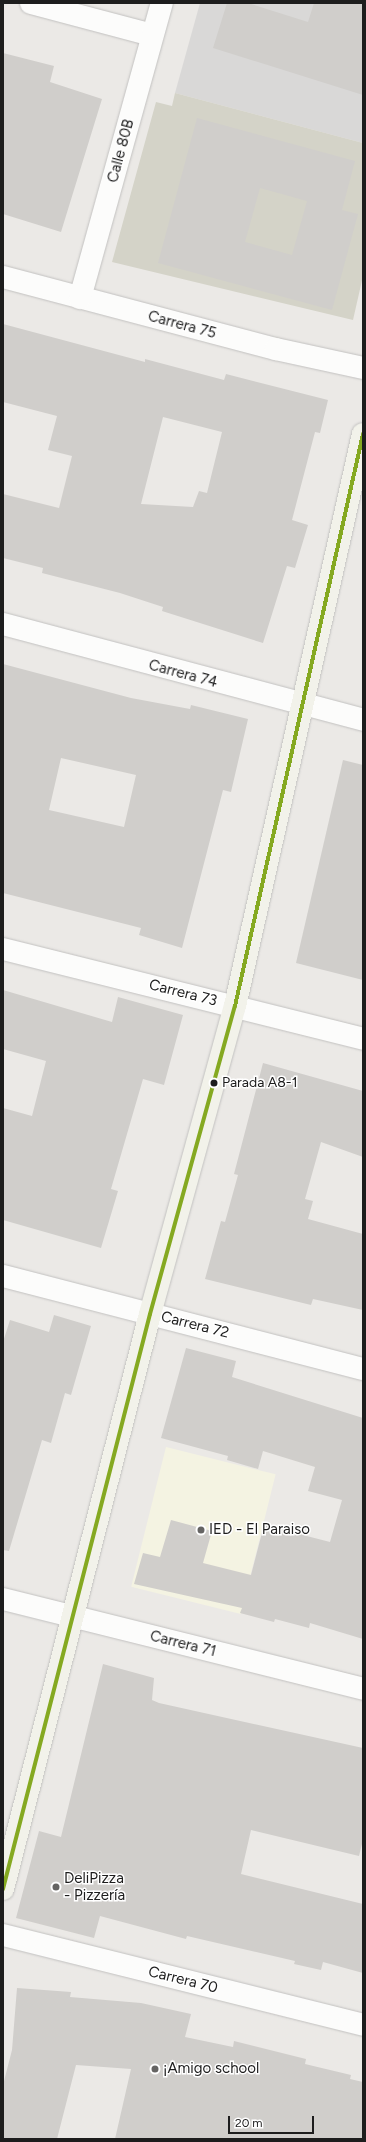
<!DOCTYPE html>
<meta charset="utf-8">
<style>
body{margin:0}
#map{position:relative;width:366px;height:2142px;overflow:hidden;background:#ebe9e6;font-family:Figtree,sans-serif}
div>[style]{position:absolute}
.education>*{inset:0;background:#f4f3e2;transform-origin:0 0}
.religious>*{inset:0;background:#d9d8d7}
.construction>*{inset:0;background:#d4d3c8}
.building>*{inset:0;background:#d0cecb}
.roads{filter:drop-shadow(0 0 1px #c2c1c0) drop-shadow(0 0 1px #c2c1c0)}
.street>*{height:22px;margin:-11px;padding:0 11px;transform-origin:11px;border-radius:11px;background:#fcfcfb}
.secondary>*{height:22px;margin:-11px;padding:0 11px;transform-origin:11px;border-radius:11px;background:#f2f2ea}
.bus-1>*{height:4px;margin:-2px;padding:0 2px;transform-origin:2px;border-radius:2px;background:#85a921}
.dots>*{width:11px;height:11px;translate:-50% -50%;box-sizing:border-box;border:2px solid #fff;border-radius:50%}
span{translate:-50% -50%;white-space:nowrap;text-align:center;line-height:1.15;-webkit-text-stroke:3px #fff;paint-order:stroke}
.bus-label{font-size:14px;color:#1d1d1d}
.left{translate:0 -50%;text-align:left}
.street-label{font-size:15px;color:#1d1d1d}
.poi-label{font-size:15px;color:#1d1d1d}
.frame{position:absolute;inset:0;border:4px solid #1d1d1d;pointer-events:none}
.scale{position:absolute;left:228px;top:2116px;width:86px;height:18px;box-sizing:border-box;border:2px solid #1d1d1d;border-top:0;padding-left:5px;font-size:12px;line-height:14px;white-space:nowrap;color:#1d1d1d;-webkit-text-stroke:3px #fff;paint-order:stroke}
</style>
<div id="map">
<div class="education">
<div style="left:166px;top:1447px;width:113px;height:144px;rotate:14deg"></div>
</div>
<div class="religious">
<div style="clip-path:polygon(200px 3px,363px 3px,363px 143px,175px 93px)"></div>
</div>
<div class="construction">
<div style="clip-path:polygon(175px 93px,363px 143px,363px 276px,353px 320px,112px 262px,156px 102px,172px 106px)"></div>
</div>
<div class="building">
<div style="clip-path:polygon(227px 3px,248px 3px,308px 22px,314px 3px,363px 3px,363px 95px,213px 48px)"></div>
<div style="clip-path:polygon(3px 53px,54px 66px,50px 82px,102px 99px,61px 232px,3px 214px)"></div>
<div style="clip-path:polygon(evenodd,197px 118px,355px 161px,342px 210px,358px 214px,332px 310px,158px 263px,197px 118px,260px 188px,307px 201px,292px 255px,245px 242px,260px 188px)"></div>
<div style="clip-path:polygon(evenodd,3px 324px,145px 362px,145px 359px,224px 380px,226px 374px,328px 400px,320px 433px,315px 432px,292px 520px,308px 525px,295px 568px,287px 566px,263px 643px,162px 611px,163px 607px,120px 593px,42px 573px,43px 568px,3px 558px,3px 494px,59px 508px,72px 456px,48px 450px,57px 416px,3px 402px,3px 324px,163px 417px,222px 432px,207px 493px,199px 491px,193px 507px,141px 504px,163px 417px)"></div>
<div style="clip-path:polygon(evenodd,3px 664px,131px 698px,190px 709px,191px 705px,248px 719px,231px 792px,223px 790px,182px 948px,139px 935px,141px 928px,3px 893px,3px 664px,61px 758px,136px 775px,124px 827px,49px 810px,61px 758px)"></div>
<div style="clip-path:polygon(343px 760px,363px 765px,363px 980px,296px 963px)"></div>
<div style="clip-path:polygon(3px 990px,112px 1022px,118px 997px,183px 1015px,164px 1085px,143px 1079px,111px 1189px,118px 1191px,101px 1248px,3px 1220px,3px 1108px,32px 1116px,46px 1061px,3px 1049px)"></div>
<div style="clip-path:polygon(263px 1063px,363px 1091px,363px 1157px,321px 1142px,305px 1199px,313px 1201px,308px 1219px,363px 1234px,363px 1310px,313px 1299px,311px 1305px,205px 1279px,221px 1221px,225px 1222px,238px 1175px,234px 1174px)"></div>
<div style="clip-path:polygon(54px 1315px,91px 1326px,71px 1395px,65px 1393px,51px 1443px,42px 1440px,9px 1551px,3px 1550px,3px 1342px,10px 1320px,49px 1332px)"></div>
<div style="clip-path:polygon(186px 1348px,236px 1361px,232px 1377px,363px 1418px,363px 1639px,310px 1623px,309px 1628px,275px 1619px,274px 1622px,240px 1613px,242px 1608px,134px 1584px,143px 1553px,160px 1557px,171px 1520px,212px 1531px,203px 1563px,251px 1575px,264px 1525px,330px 1542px,342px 1500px,308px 1491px,315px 1467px,263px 1451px,258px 1469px,227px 1460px,228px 1456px,161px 1438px)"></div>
<div style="clip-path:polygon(103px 1664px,154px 1678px,152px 1700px,159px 1703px,363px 1748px,363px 1840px,359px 1856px,251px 1830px,241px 1874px,363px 1904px,363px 1973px,323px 1962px,321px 1970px,294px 1964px,295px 1961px,187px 1936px,186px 1939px,100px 1916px,94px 1938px,16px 1918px,39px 1831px,61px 1837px)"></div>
<div style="clip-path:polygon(17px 1988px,71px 1992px,70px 1997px,141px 2003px,191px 2014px,185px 2037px,233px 2047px,234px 2041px,306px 2059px,305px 2064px,351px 2075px,350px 2079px,363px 2082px,363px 2139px,115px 2139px,131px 2069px,76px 2065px,57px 2139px,3px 2139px,3px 2085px,12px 2050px)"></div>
</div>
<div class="roads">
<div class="street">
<div style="left:31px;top:3px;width:125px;rotate:14.8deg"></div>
<div style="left:3px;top:277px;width:282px;rotate:14.8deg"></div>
<div style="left:276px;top:349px;width:89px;rotate:12.3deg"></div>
<div style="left:80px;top:298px;width:306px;rotate:-74.5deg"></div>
<div style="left:3px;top:624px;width:373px;rotate:14.9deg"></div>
<div style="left:3px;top:949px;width:371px;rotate:14deg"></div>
<div style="left:3px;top:1276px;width:372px;rotate:14.5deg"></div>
<div style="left:3px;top:1599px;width:371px;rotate:14deg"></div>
<div style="left:3px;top:1935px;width:371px;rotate:14deg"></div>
</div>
<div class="secondary">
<div style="left:3px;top:1889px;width:593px;rotate:-75.66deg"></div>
<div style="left:150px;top:1314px;width:320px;rotate:-74.6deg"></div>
<div style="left:235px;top:1006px;width:586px;rotate:-77.39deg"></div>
</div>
</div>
<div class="bus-1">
<div style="left:3px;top:1889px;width:593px;rotate:-75.66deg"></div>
<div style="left:150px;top:1314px;width:320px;rotate:-74.6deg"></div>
<div style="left:235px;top:1006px;width:586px;rotate:-77.39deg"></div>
</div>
<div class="dots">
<div style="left:214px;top:1083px;background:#1d1d1d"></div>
<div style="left:201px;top:1530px;background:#656463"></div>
<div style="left:56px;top:1887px;background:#656463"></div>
<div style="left:155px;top:2069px;background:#656463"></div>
</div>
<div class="bus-label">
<span class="left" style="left:222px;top:1083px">Parada A8-1</span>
</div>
<div class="street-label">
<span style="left:121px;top:151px;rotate:-75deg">Calle 80B</span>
<span style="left:182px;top:325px;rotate:15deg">Carrera 75</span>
<span style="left:183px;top:674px;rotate:15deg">Carrera 74</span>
<span style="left:183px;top:993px;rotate:14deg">Carrera 73</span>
<span style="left:195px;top:1325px;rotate:14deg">Carrera 72</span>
<span style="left:183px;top:1644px;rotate:14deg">Carrera 71</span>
<span style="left:183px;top:1980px;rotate:14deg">Carrera 70</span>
</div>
<div class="poi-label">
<span class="left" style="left:209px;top:1530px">IED - El Paraiso</span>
<span class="left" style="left:64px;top:1887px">DeliPizza<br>- Pizzería</span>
<span class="left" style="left:163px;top:2069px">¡Amigo school</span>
</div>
<div class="frame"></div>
<div class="scale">20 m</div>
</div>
